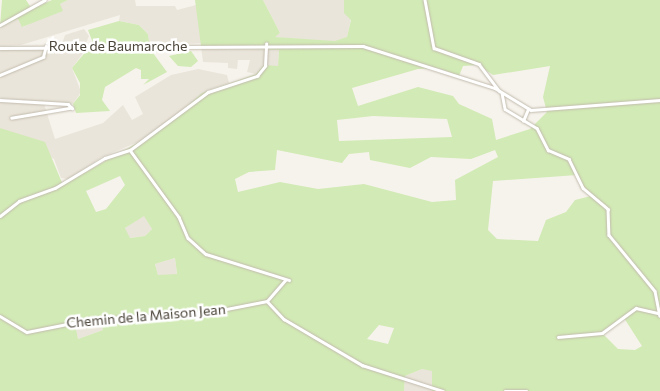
<!DOCTYPE html>
<style>
body{margin:0}
#map{position:relative;width:660px;height:391px;overflow:hidden;background:#f6f3ec;font-family:Commissioner,sans-serif}
div>[style]{position:absolute}
.residential>*{inset:0;background:#eae5da}
.green>*{inset:0;background:#d2eab5}
.roads{filter:drop-shadow(0 0 1px #c2bbae) drop-shadow(0 0 1px #c2bbae)}
.street>*{height:2.5px;margin:-1.25px;padding:0 1.25px;transform-origin:1.25px;border-radius:1.25px;background:#fff}
span{translate:-50% -50%;white-space:nowrap;text-align:center;line-height:1.15;-webkit-text-stroke:5px #fff;paint-order:stroke}
.street-label{font-size:14px;color:#4b4439}
</style>
<div id="map">
<div class="residential">
<div style="clip-path:polygon(68px 0,135px 0,136px 6px,175px 6px,177px 10px,196px 5px,202px 43px,149px 46px,148px 34px,139px 25px,119px 21px,120px 15px,21px 45px,0 46px,0 27px,18px 19px,23px 27px,57px 10px,58px 13px,60px 4px)"></div>
<div style="clip-path:polygon(263px 0,344px 0,351px 19px,347px 37px,335px 42px,274px 37px,280px 33px)"></div>
<div style="clip-path:polygon(84px 29px,89px 36px,86px 43px,62px 44px,65px 35px)"></div>
<div style="clip-path:polygon(258px 45px,279px 50px,278px 67px,256px 74px,247px 72px,250px 60px,238px 60px,237px 69px,228px 68px,228px 63px,203px 62px,201px 46px)"></div>
<div style="clip-path:polygon(44px 48px,42px 56px,0 74px,0 50px)"></div>
<div style="clip-path:polygon(48px 48px,87px 48px,72px 68px,81px 92px,73px 104px,0 98px,0 77px,45px 58px)"></div>
<div style="clip-path:polygon(198px 69px,227px 75px,229px 83px,208px 90px,145px 139px,102px 157px,69px 179px,61px 178px,54px 159px,0 128px,0 101px,44px 104px,55px 139px,103px 123px,123px 105px,132px 120px,143px 114px,135px 97px,171px 75px)"></div>
<div style="clip-path:polygon(144px 215px,152px 229px,145px 236px,129px 238px,125px 228px)"></div>
<div style="clip-path:polygon(175px 258px,177px 275px,158px 275px,155px 264px)"></div>
<div style="clip-path:polygon(100px 319px,103px 330px,78px 339px,75px 323px)"></div>
<div style="clip-path:polygon(422px 369px,432px 370px,432px 391px,404px 391px,405px 376px)"></div>
</div>
<div class="green">
<div style="clip-path:polygon(2px 0,26px 0,32px 9px,52px 0,68px 0,60px 4px,63px 11px,22px 27px,18px 19px,0 27px)"></div>
<div style="clip-path:polygon(evenodd,195px 0,263px 0,280px 33px,275px 37px,335px 41px,347px 37px,351px 20px,344px 13px,344px 0,660px 0,660px 391px,432px 391px,432px 371px,422px 369px,405px 376px,404px 391px,0 391px,0 128px,45px 142px,63px 185px,160px 130px,202px 93px,256px 74px,264px 65px,278px 66px,279px 50px,201px 46px,195px 0,478px 65px,493px 75px,550px 66px,543px 97px,547px 112px,530px 129px,496px 140px,492px 119px,459px 104px,453px 96px,418px 87px,358px 106px,352px 88px,418px 69px,437px 68px,459px 76px,463px 66px,478px 65px,195px 0,373px 116px,447px 119px,452px 137px,339px 141px,337px 120px,373px 116px,195px 0,277px 150px,342px 163px,349px 154px,369px 152px,370px 160px,410px 168px,431px 157px,471px 159px,495px 150px,498px 157px,455px 180px,456px 200px,432px 202px,364px 184px,318px 189px,280px 182px,238px 192px,235px 179px,249px 172px,275px 170px,277px 150px,195px 0,577px 175px,581px 189px,591px 196px,575px 200px,566px 212px,546px 220px,538px 241px,497px 239px,488px 230px,493px 181px,577px 175px,195px 0,120px 176px,125px 185px,106px 209px,96px 212px,86px 191px,120px 176px,195px 0,144px 216px,152px 229px,145px 236px,130px 238px,125px 228px,144px 216px,195px 0,175px 258px,177px 274px,158px 275px,155px 264px,175px 258px,195px 0,624px 318px,642px 346px,635px 350px,618px 349px,601px 332px,624px 318px,195px 0,100px 319px,103px 330px,78px 339px,75px 323px,100px 319px,195px 0,379px 325px,394px 328px,388px 344px,367px 339px,379px 325px)"></div>
<div style="clip-path:polygon(119px 21px,139px 25px,148px 34px,150px 49px,167px 72px,143px 85px,149px 79px,141px 79px,141px 70px,136px 68px,105px 87px,102px 100px,110px 111px,76px 113px,73px 104px,80px 95px,80px 83px,72px 68px,93px 43px,88px 30px)"></div>
<div style="clip-path:polygon(191px 51px,198px 61px,191px 67px,178px 66px,169px 56px)"></div>
</div>
<div class="roads">
<div class="street">
<div style="left:425px;top:0;width:49px;rotate:79.4deg"></div>
<div style="left:434px;top:48px;width:48px;rotate:19.6deg"></div>
<div style="left:479px;top:64px;width:34px;rotate:53deg"></div>
<div style="left:0;top:25px;width:51px;rotate:-29.1deg"></div>
<div style="left:0;top:48px;width:363px;rotate:-0.3deg"></div>
<div style="left:363px;top:46px;width:139px;rotate:17.7deg"></div>
<div style="left:495px;top:88px;width:42px;rotate:31.4deg"></div>
<div style="left:531px;top:110px;width:129px;rotate:-4.4deg"></div>
<div style="left:0;top:75px;width:47px;rotate:-22.7deg"></div>
<div style="left:43px;top:57px;width:11px;rotate:-75deg"></div>
<div style="left:502px;top:93px;width:16px;rotate:79deg"></div>
<div style="left:505px;top:109px;width:37px;rotate:31deg"></div>
<div style="left:537px;top:128px;width:25px;rotate:63deg"></div>
<div style="left:548px;top:150px;width:23px;rotate:23deg"></div>
<div style="left:569px;top:159px;width:32px;rotate:64deg"></div>
<div style="left:583px;top:188px;width:33px;rotate:40deg"></div>
<div style="left:608px;top:209px;width:26px;rotate:88deg"></div>
<div style="left:609px;top:235px;width:72px;rotate:50.6deg"></div>
<div style="left:655px;top:291px;width:25px;rotate:79deg"></div>
<div style="left:0;top:100px;width:68px;rotate:3.4deg"></div>
<div style="left:68px;top:104px;width:6px;rotate:45deg"></div>
<div style="left:72px;top:108px;width:61px;rotate:170.5deg"></div>
<div style="left:523px;top:121px;width:13px;rotate:-67deg"></div>
<div style="left:130px;top:150px;width:83px;rotate:53.8deg"></div>
<div style="left:179px;top:217px;width:23px;rotate:67deg"></div>
<div style="left:188px;top:238px;width:24px;rotate:42deg"></div>
<div style="left:206px;top:254px;width:87px;rotate:17.4deg"></div>
<div style="left:0;top:216px;width:24px;rotate:-38deg"></div>
<div style="left:19px;top:201px;width:38px;rotate:-20deg"></div>
<div style="left:55px;top:188px;width:58px;rotate:-31deg"></div>
<div style="left:105px;top:158px;width:26px;rotate:-18deg"></div>
<div style="left:130px;top:150px;width:97px;rotate:-36.6deg"></div>
<div style="left:208px;top:92px;width:52px;rotate:-18.1deg"></div>
<div style="left:257px;top:76px;width:13px;rotate:-51deg"></div>
<div style="left:265px;top:66px;width:22px;rotate:-87deg"></div>
<div style="left:267px;top:301px;width:25px;rotate:47deg"></div>
<div style="left:284px;top:319px;width:91px;rotate:30.5deg"></div>
<div style="left:362px;top:365px;width:85px;rotate:17.8deg"></div>
<div style="left:267px;top:301px;width:28px;rotate:-49deg"></div>
<div style="left:0;top:316px;width:31px;rotate:31deg"></div>
<div style="left:27px;top:332px;width:66px;rotate:-11.3deg"></div>
<div style="left:92px;top:319px;width:114px;rotate:-3deg"></div>
<div style="left:206px;top:313px;width:62px;rotate:-11.1deg"></div>
<div style="left:558px;top:337px;width:44px;rotate:-5.2deg"></div>
<div style="left:602px;top:333px;width:42px;rotate:-36.3deg"></div>
<div style="left:636px;top:308px;width:23px;rotate:13deg"></div>
<div style="left:505px;top:391px;width:22px"></div>
</div>
</div>
<div class="street-label">
<span style="left:118px;top:46px">Route de Baumaroche</span>
<span style="left:146px;top:316px;rotate:-5deg">Chemin de la Maison Jean</span>
</div>
</div>
